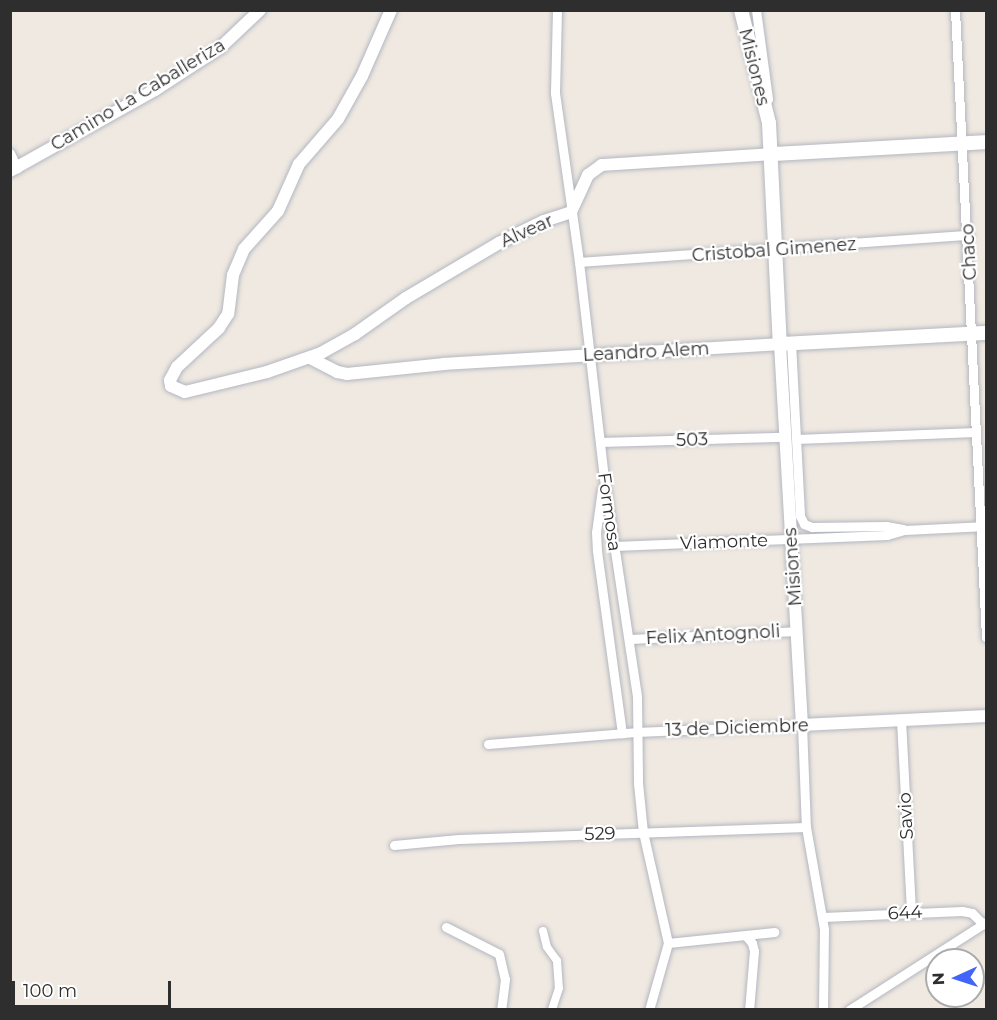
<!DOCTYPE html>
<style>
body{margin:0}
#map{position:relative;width:997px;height:1020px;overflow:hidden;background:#efe9e1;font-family:Montserrat,sans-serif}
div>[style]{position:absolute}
.roads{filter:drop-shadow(0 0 2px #b4b7c1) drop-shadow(0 0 2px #b4b7c1)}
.pedestrian>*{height:8px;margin:-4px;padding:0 4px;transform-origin:4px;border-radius:4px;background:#fff}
.minor>*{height:9px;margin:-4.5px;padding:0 4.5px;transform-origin:4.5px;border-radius:4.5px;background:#fff}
.tertiary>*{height:12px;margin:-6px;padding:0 6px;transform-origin:6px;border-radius:6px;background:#fff}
.secondary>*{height:14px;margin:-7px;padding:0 7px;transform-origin:7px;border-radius:7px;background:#fff}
span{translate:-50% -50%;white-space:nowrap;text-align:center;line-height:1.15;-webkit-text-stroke:4.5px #fff;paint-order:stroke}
.street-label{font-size:18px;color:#2e2e2e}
.frame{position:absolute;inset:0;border:12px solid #2e2e2e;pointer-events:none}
.north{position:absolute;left:925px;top:948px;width:60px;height:60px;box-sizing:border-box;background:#fff;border:2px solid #ababab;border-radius:50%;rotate:267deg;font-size:16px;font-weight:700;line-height:24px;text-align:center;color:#2e2e2e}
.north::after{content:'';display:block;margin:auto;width:21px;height:27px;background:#4264fb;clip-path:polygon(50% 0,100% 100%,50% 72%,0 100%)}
.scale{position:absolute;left:12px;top:981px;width:159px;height:27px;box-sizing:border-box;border:3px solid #2e2e2e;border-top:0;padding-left:8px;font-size:18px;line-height:21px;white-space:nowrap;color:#2e2e2e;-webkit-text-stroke:4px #fff;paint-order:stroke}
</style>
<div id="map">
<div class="roads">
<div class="pedestrian">
<div style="left:543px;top:931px;width:16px;rotate:76deg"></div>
<div style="left:547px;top:947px;width:17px;rotate:54deg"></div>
<div style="left:557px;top:961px;width:27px;rotate:86deg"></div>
<div style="left:559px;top:988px;width:23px;rotate:108deg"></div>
</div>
<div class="minor">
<div style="left:557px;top:10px;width:83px;rotate:91.4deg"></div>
<div style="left:555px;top:93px;width:171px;rotate:81.9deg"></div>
<div style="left:579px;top:262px;width:217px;rotate:83.4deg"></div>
<div style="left:604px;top:478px;width:221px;rotate:81.4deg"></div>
<div style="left:637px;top:697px;width:86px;rotate:89.3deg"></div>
<div style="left:638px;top:783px;width:49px;rotate:84.2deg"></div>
<div style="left:643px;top:832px;width:114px;rotate:77.3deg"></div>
<div style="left:668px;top:943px;width:70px;rotate:105.8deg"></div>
<div style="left:756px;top:10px;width:90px;rotate:82.3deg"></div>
<div style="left:955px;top:10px;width:628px;rotate:87.17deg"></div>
<div style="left:10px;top:153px;width:17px;rotate:65deg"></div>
<div style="left:579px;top:262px;width:390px;rotate:-4deg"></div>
<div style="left:791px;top:343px;width:173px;rotate:87deg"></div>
<div style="left:800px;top:516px;width:9px;rotate:63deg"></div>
<div style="left:804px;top:524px;width:9px;rotate:21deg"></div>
<div style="left:812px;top:527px;width:74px;rotate:-0.8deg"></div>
<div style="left:886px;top:526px;width:17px;rotate:10deg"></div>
<div style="left:796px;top:439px;width:180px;rotate:-2.2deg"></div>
<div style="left:600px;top:442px;width:184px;rotate:-1.6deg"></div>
<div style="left:602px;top:489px;width:43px;rotate:97.9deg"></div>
<div style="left:596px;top:532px;width:19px;rotate:87deg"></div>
<div style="left:597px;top:551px;width:184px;rotate:82.2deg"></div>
<div style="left:614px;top:546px;width:273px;rotate:-2.3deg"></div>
<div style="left:887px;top:535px;width:19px;rotate:-16deg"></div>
<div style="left:905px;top:530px;width:81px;rotate:-2.8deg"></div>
<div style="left:629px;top:639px;width:168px;rotate:-2.7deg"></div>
<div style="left:901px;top:720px;width:193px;rotate:87deg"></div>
<div style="left:488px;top:744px;width:148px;rotate:-4.6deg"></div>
<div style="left:636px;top:732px;width:166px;rotate:-2.4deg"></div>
<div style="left:802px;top:725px;width:102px;rotate:87.8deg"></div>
<div style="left:806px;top:827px;width:104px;rotate:80deg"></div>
<div style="left:824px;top:929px;width:81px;rotate:90.7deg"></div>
<div style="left:394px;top:845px;width:65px;rotate:-5.3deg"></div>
<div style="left:459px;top:839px;width:347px;rotate:-2deg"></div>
<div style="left:823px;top:917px;width:139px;rotate:-2.5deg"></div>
<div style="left:962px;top:911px;width:10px;rotate:11deg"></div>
<div style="left:972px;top:913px;width:16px;rotate:45deg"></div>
<div style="left:446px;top:927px;width:59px;rotate:27deg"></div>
<div style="left:499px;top:954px;width:26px;rotate:77deg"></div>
<div style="left:505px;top:979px;width:31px;rotate:97deg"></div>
<div style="left:746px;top:936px;width:9px;rotate:49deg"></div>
<div style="left:752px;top:943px;width:8px;rotate:76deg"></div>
<div style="left:754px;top:951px;width:59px;rotate:94.8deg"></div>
<div style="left:668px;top:943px;width:107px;rotate:-5.9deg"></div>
<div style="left:849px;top:1010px;width:163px;rotate:-32.7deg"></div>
</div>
<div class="tertiary">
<div style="left:391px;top:10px;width:72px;rotate:113.7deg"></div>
<div style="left:362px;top:76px;width:49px;rotate:119.2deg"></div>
<div style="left:338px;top:119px;width:60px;rotate:130.9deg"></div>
<div style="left:299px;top:164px;width:51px;rotate:114.1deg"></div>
<div style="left:278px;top:211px;width:51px;rotate:131.8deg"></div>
<div style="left:244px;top:249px;width:28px;rotate:113deg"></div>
<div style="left:233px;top:275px;width:39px;rotate:97deg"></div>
<div style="left:228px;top:314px;width:17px;rotate:123deg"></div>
<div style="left:219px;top:328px;width:57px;rotate:137.1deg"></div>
<div style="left:177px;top:367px;width:15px;rotate:118deg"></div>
<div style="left:170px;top:380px;width:6px;rotate:81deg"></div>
<div style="left:171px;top:386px;width:15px;rotate:23deg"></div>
<div style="left:185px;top:392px;width:84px;rotate:-13.7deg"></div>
<div style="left:267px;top:372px;width:57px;rotate:-19.4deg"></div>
<div style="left:321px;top:353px;width:39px;rotate:-29deg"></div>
<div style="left:355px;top:334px;width:62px;rotate:-35.2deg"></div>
<div style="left:406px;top:298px;width:108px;rotate:-30.6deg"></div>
<div style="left:499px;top:243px;width:50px;rotate:-26.1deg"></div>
<div style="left:544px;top:221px;width:28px;rotate:-18deg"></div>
<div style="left:571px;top:212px;width:41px;rotate:-65.3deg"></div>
<div style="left:588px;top:175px;width:17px;rotate:-36deg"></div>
<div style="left:602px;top:165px;width:170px;rotate:-3.7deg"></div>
<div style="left:10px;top:171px;width:166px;rotate:-29.2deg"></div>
<div style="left:155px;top:90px;width:79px;rotate:-33.1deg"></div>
<div style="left:221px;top:47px;width:54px;rotate:-43.5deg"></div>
<div style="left:310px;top:358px;width:30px;rotate:27deg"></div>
<div style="left:337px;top:372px;width:10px;rotate:11deg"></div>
<div style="left:347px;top:374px;width:98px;rotate:-5.9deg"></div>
<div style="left:444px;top:364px;width:337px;rotate:-3.4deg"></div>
<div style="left:780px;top:344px;width:382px;rotate:86.7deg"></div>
<div style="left:802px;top:725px;width:184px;rotate:-2.8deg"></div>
</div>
<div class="secondary">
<div style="left:741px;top:10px;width:116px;rotate:76.1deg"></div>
<div style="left:769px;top:123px;width:221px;rotate:87.2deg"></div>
<div style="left:780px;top:344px;width:206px;rotate:-3.1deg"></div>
<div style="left:772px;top:154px;width:214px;rotate:-3.2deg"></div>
</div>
</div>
<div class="street-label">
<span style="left:754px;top:67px;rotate:76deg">Misiones</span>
<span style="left:138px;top:95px;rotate:-31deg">Camino La Caballeriza</span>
<span style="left:527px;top:231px;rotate:-24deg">Alvear</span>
<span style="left:774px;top:250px;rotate:-4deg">Cristobal Gimenez</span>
<span style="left:969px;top:252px;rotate:-93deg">Chaco</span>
<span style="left:646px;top:352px;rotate:-3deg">Leandro Alem</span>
<span style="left:692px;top:440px;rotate:-2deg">503</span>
<span style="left:609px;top:512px;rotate:82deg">Formosa</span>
<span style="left:724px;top:542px;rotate:-2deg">Viamonte</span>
<span style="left:793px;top:567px;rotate:-94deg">Misiones</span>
<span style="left:713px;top:635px;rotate:-3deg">Felix Antognoli</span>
<span style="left:737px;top:728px;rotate:-2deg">13 de Diciembre</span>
<span style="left:906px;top:816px;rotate:-93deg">Savio</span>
<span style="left:600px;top:834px;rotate:-2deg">529</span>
<span style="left:905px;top:913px;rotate:-3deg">644</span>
</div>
<div class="frame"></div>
<div class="north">N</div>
<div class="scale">100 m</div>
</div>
